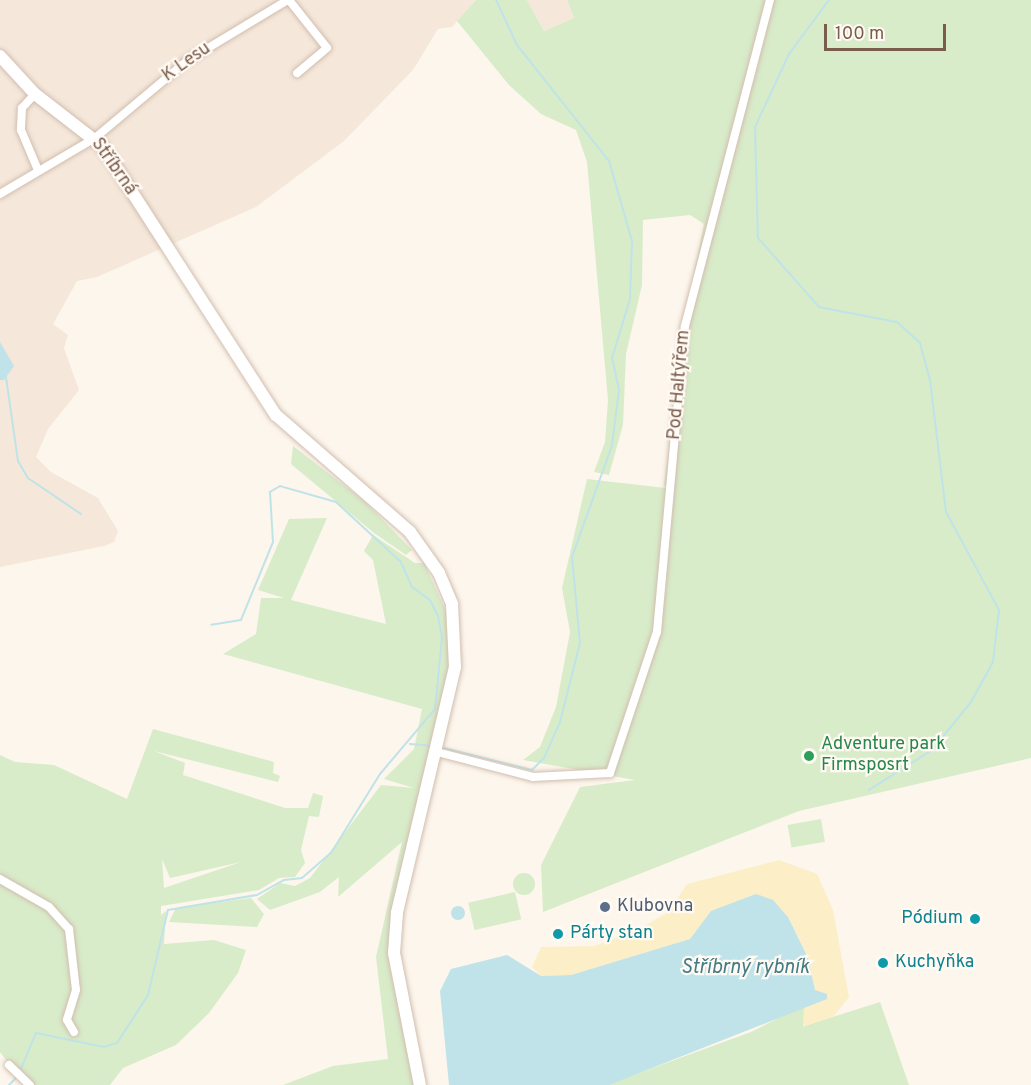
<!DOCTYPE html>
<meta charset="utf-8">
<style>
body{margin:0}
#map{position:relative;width:1031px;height:1085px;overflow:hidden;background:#fdf6ec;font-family:Overpass,sans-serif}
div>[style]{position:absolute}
.residential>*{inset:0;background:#f5e8da}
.green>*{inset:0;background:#d8ecc9;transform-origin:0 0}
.round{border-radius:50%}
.sand>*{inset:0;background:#fcefc7}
.water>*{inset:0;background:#bfe3e8}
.stream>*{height:2px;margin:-1px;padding:0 1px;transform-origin:1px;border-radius:1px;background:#bfe3e8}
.roads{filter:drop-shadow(0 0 2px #d1beb0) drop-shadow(0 0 2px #d1beb0)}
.street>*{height:8px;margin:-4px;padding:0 4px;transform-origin:4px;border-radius:4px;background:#fff}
.secondary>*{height:12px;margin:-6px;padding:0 6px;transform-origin:6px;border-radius:6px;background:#fff}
.dots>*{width:16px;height:16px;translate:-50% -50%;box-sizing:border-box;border:3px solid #fffaf3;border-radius:50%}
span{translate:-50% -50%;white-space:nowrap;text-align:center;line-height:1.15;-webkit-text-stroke:4.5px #fffaf3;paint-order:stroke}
.street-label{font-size:18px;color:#7a5c4d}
.leisure-label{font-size:18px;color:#27864d}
.left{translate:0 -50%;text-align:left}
.service-label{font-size:18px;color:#4e5e75}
.culture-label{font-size:18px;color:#0d838f}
.right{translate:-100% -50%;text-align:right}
.water-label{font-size:20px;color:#437c86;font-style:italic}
.scale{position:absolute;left:824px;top:24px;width:122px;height:27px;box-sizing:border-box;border:3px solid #7a5c4d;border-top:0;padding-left:8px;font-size:18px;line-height:21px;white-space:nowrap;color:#7a5c4d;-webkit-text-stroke:4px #fffaf3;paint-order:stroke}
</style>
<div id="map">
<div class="residential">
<div style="clip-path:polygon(0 0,476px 0,452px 27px,438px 29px,413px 70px,344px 141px,256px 207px,97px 277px,77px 281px,53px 324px,68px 335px,64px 348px,79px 390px,48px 429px,36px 457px,51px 472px,98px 498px,118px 531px,114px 542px,104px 546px,0 567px)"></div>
<div style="clip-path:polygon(527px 0,567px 0,574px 18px,544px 31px)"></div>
</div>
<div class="green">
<div style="clip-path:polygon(476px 0,527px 0,544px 31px,574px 18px,567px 0,1031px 0,1031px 758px,799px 811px,543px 912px,541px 865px,580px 787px,635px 780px,523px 760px,540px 747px,556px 707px,570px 632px,562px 588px,587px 479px,674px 489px,664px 485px,688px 303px,704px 224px,690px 215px,643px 220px,642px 285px,626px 354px,623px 425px,609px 475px,594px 472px,605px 442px,608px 400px,587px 162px,576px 130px,541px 114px,509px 85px,457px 21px)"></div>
<div style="clip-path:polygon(293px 446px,364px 501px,412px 550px,406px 555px,374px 533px,291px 464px)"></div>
<div style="clip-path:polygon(327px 518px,291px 600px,386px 624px,373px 560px,364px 551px,373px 535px,415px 563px,424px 563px,451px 622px,450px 660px,392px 918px,389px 962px,415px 1085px,283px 1085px,333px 1066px,388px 1059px,376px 957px,402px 842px,338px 897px,339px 877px,320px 892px,270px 910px,257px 899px,280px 883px,295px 886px,310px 878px,381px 785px,414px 788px,384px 779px,414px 749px,422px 709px,223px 654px,256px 634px,261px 598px,284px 598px,258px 590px,289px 519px)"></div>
<div style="clip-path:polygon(evenodd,153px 729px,274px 762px,273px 773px,280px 776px,278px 782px,154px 751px,185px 763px,183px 775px,285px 808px,308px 808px,313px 793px,323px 796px,319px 817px,309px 816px,301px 850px,305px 863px,295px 877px,279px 878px,259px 890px,161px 906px,161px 915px,166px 911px,164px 944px,214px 940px,246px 950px,238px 973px,209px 1013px,176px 1045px,123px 1068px,110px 1085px,25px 1085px,0 1052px,0 755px,15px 762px,54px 765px,127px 799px,153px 729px,162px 859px,170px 878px,241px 862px,164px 888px,162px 859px)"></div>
<div style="left:821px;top:819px;width:23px;height:34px;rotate:80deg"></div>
<div class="round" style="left:513px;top:873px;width:22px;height:22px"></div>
<div style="left:515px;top:892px;width:28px;height:48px;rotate:77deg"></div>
<div style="clip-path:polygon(251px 898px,264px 914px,257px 927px,169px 922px,176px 908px)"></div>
<div style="clip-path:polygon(880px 1002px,909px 1085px,606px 1085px,751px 1032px,804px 1005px,804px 1026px)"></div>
</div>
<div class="sand">
<div style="clip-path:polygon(779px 860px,817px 874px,833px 910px,849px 997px,834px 1016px,803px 1027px,804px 1005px,827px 999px,815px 990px,808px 958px,788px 917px,711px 911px,690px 939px,670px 945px,571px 975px,541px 976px,532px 967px,541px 947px,594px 946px,638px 930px,668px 912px,687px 884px)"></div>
</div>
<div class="water">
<div style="clip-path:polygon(0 342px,14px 366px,4px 380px,0 380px)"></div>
<div style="clip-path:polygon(756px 894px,773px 900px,788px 917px,808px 958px,815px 990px,827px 994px,827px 999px,609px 1085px,449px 1085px,440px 991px,451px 969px,507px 955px,541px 976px,571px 975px,690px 939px,711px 911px)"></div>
<div class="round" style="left:451px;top:906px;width:14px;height:14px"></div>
</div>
<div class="stream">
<div style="left:829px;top:0;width:67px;rotate:126.5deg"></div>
<div style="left:789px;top:54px;width:81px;rotate:115deg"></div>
<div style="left:755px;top:127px;width:111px;rotate:88.5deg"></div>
<div style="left:758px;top:238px;width:92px;rotate:48.5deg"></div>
<div style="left:819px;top:307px;width:79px;rotate:10.9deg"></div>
<div style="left:897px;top:322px;width:31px;rotate:42deg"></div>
<div style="left:920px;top:343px;width:38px;rotate:75deg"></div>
<div style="left:930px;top:380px;width:133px;rotate:83.1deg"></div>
<div style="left:946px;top:512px;width:111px;rotate:61.6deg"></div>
<div style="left:999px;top:610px;width:52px;rotate:96.6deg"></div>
<div style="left:993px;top:662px;width:46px;rotate:118.8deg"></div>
<div style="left:971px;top:702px;width:62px;rotate:129.1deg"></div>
<div style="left:932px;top:750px;width:75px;rotate:147.6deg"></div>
<div style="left:6px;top:377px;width:85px;rotate:81.9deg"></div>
<div style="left:18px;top:461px;width:20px;rotate:60deg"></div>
<div style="left:28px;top:478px;width:64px;rotate:34.2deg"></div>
<div style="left:410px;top:744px;width:21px;rotate:5deg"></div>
<div style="left:440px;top:747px;width:95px;rotate:14deg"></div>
<div style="left:532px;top:770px;width:17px;rotate:-45deg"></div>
<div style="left:544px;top:758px;width:39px;rotate:-66deg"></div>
<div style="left:560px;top:722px;width:81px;rotate:-75.8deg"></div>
<div style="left:580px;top:643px;width:86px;rotate:-95.3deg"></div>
<div style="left:572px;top:557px;width:119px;rotate:-70.3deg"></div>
<div style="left:612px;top:445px;width:55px;rotate:-82.7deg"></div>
<div style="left:619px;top:390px;width:33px;rotate:-102deg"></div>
<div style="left:612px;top:358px;width:62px;rotate:-73deg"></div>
<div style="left:630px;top:299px;width:58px;rotate:-88deg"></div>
<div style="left:632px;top:241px;width:83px;rotate:-106deg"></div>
<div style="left:609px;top:161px;width:148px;rotate:-128.4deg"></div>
<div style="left:517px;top:45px;width:50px;rotate:-115deg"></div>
<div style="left:20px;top:1071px;width:41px;rotate:-67.2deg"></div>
<div style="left:36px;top:1033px;width:69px;rotate:11.6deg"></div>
<div style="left:104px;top:1047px;width:14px;rotate:-17deg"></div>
<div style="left:117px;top:1043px;width:57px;rotate:-57.1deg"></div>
<div style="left:148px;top:995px;width:87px;rotate:-76.8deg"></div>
<div style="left:168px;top:910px;width:90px;rotate:-9.6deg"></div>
<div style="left:257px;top:895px;width:31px;rotate:-29deg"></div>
<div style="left:284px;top:880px;width:18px;rotate:-6deg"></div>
<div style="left:302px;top:878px;width:38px;rotate:-41deg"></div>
<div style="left:331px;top:853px;width:93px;rotate:-58.2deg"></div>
<div style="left:380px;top:774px;width:85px;rotate:-49.8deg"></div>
<div style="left:435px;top:709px;width:72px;rotate:-84.4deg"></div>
<div style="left:442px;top:637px;width:21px;rotate:-101deg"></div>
<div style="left:438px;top:616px;width:18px;rotate:-117deg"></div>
<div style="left:430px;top:600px;width:22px;rotate:-144deg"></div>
<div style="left:412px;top:587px;width:27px;rotate:-114deg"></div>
<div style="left:401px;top:562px;width:88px;rotate:-137.3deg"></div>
<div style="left:336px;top:502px;width:58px;rotate:-164.1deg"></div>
<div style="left:280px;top:486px;width:12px;rotate:149deg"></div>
<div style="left:270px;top:492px;width:50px;rotate:86.6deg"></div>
<div style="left:273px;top:542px;width:84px;rotate:112.3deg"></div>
<div style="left:241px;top:620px;width:30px;rotate:171deg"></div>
<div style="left:9px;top:1085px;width:11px;rotate:-45deg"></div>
</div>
<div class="roads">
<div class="street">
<div style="left:289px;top:0;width:61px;rotate:51.6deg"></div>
<div style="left:327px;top:48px;width:39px;rotate:140deg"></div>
<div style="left:35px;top:94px;width:19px;rotate:133deg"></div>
<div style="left:22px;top:108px;width:22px;rotate:93deg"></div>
<div style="left:21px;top:130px;width:43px;rotate:67deg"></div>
<div style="left:0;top:194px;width:110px;rotate:-30.5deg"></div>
<div style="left:95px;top:138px;width:121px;rotate:-40deg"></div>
<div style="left:188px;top:60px;width:117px;rotate:-31deg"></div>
<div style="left:437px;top:752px;width:99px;rotate:14.6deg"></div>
<div style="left:533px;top:777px;width:77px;rotate:-3deg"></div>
<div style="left:610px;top:773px;width:149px;rotate:-71.6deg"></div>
<div style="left:657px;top:632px;width:307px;rotate:-84.8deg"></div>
<div style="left:685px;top:326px;width:337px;rotate:-75.4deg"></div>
<div style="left:0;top:879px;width:56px;rotate:29.7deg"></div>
<div style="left:49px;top:907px;width:30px;rotate:48deg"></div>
<div style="left:69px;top:929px;width:61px;rotate:83.5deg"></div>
<div style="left:76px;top:990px;width:31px;rotate:107deg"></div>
<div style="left:67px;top:1020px;width:14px;rotate:60deg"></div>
<div style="left:9px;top:1065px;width:29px;rotate:44deg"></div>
</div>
<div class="secondary">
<div style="left:0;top:56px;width:52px;rotate:47.4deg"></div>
<div style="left:35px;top:94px;width:86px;rotate:37.9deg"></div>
<div style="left:103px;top:147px;width:319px;rotate:57.2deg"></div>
<div style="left:276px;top:415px;width:178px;rotate:41.1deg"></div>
<div style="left:410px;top:532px;width:50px;rotate:54.7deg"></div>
<div style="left:439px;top:573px;width:34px;rotate:67deg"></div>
<div style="left:452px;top:604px;width:63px;rotate:87.3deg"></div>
<div style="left:455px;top:667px;width:253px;rotate:103.3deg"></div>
<div style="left:397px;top:913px;width:40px;rotate:94.3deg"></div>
<div style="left:394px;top:953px;width:135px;rotate:78.9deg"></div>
</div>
</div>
<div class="dots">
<div style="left:809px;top:756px;background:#2e9e5b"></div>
<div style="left:605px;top:907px;background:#5c6f8a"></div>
<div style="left:975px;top:919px;background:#0f9aa8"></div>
<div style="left:558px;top:934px;background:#0f9aa8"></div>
<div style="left:883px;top:963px;background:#0f9aa8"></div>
</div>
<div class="street-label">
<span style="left:187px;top:63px;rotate:-35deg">K Lesu</span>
<span style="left:113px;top:167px;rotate:55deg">Stříbrná</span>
<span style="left:680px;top:385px;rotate:-85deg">Pod Haltýřem</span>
</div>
<div class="leisure-label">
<span class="left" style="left:821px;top:756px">Adventure park<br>Firmsposrt</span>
</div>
<div class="service-label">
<span class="left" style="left:617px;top:907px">Klubovna</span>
</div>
<div class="culture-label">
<span class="right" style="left:963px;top:919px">Pódium</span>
<span class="left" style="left:570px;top:934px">Párty stan</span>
<span class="left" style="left:895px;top:963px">Kuchyňka</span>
</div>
<div class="water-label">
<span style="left:745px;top:968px">Stříbrný rybník</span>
</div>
<div class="scale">100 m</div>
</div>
